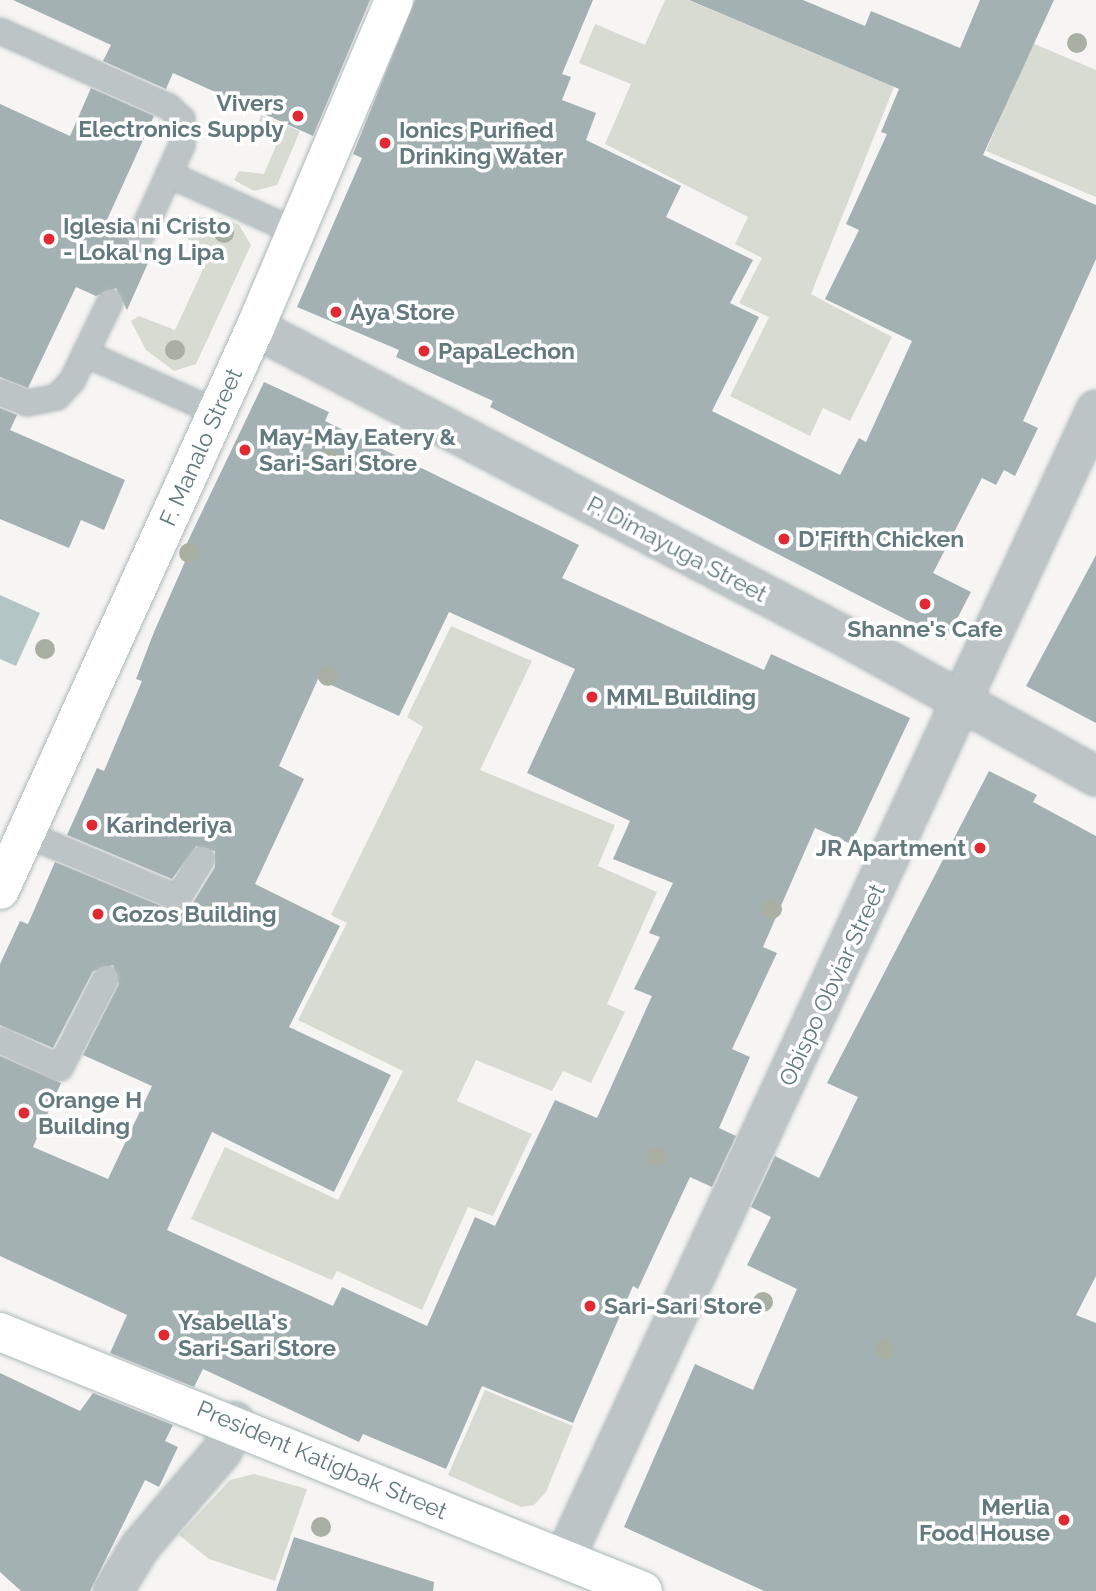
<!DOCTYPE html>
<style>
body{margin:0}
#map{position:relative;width:1096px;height:1591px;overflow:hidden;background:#f6f5f3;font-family:Raleway,sans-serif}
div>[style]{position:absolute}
.green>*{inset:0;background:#d8dbd2}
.water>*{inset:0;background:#b3c5c5}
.building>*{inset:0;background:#a4b1b3}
.roads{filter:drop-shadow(0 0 2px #adb7b9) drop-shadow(0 0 2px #adb7b9)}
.lane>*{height:24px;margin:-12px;padding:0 12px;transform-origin:12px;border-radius:12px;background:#bdc4c6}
.street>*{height:38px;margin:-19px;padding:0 19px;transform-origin:19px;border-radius:19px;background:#bdc4c6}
.secondary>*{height:38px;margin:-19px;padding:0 19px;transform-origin:19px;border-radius:19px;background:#fff}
.trees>*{width:20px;height:20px;margin:-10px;border-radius:50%;background:#a9afa3}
.dots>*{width:19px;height:19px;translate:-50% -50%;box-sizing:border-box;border:4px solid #fff;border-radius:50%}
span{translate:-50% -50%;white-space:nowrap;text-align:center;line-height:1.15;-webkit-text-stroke:7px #fff;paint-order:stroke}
.poi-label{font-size:23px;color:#627a7e;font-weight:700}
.right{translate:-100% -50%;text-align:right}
.left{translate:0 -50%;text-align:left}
.street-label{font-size:23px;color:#627a7e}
</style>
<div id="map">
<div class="green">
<div style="clip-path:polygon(665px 0,688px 0,894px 87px,811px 294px,892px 337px,850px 421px,823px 408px,810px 436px,730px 396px,769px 317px,739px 303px,762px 258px,735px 244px,748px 217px,605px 144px,631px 84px,579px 63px,595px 24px,645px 45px)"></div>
<div style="clip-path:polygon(1032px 43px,1096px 70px,1096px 197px,986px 151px)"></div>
<div style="clip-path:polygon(261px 115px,300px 131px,277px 185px,254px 191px,234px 180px,239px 171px,264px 174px,277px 143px,257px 128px)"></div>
<div style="clip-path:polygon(188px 217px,224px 218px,239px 225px,251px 245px,196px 364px,174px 371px,146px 350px,131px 321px,139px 316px,175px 330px,211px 252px,174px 231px)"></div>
<div style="clip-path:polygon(451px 626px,532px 661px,480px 770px,615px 825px,598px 866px,657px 892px,607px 1004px,625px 1012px,591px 1083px,563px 1071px,552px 1091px,476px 1060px,457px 1101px,532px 1134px,493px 1216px,468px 1207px,422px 1310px,337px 1271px,332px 1280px,191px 1219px,225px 1147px,338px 1200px,403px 1071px,298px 1020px,347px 923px,331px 915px,423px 727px,407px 717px)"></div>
<div style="clip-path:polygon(485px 1390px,573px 1426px,546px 1492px,534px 1505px,521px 1507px,448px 1475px)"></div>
<div style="clip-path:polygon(254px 1474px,307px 1489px,275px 1581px,209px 1559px,179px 1535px,230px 1480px)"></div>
</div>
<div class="water">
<div style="clip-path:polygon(0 595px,40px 613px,16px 666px,0 659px)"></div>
</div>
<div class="building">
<div style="clip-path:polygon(13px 0,370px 0,313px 136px,173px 73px,166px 89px,103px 61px,111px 45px)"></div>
<div style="clip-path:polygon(415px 0,593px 0,562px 74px,571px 77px,562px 100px,596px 113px,586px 140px,681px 186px,666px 217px,753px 260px,730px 303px,759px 317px,712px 411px,840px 475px,859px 438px,866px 442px,912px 341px,825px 299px,859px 230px,846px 224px,887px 134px,881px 132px,899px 89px,689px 0,803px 0,865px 26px,871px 11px,960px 48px,980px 0,1054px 0,983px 155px,1096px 205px,1096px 259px,1023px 421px,1038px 428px,1015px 476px,1004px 470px,996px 485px,982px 478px,933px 573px,971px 592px,946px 640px,490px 407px,493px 401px,396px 357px,399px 350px,297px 307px,362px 158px,353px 154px)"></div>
<div style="clip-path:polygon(91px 88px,154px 116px,106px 222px,127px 231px,133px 251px,156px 245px,127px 310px,116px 288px,96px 296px,76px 287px,28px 388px,0 377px,0 104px,70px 136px)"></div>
<div style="clip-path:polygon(evenodd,264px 382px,329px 412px,325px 421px,579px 545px,562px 578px,764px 670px,771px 654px,910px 718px,851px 844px,815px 828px,763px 947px,777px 953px,732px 1049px,750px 1057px,719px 1128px,736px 1136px,712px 1187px,690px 1177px,638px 1289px,633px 1286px,573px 1423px,482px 1386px,446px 1469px,363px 1434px,359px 1442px,203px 1369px,194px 1387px,110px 1353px,127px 1315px,0 1256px,0 1056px,61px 1083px,33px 1147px,108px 1179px,152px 1086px,83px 1055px,119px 984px,113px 965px,93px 971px,53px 1048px,0 1025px,0 964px,20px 921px,28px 924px,55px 862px,178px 913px,191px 906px,215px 867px,215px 851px,196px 846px,172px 879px,67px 835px,97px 768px,104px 771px,142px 681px,136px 679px,154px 632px,191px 548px,186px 545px,264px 382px,449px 612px,575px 669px,527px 773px,630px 821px,613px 859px,673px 883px,649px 933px,660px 937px,634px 989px,652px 996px,597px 1118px,555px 1100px,495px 1226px,475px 1217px,427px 1326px,342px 1287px,333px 1306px,167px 1230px,212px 1132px,334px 1192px,391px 1075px,289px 1027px,340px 926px,255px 884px,304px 779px,279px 766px,318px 679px,399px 716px,449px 612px)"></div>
<div style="clip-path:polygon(0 408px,17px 415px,10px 430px,125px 480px,104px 530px,81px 520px,69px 548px,0 519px)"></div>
<div style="clip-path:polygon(1096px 555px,1096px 723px,1026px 686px)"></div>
<div style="clip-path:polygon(989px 771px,1037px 795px,1033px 802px,1096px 836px,1096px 1276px,1076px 1315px,1096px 1323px,1096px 1591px,764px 1591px,624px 1527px,695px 1364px,753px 1390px,797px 1289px,747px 1265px,771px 1217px,751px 1207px,775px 1156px,819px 1178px,858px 1097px,827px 1083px)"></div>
<div style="clip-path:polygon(0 1373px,80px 1411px,93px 1393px,173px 1425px,165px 1441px,178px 1447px,159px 1487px,145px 1480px,90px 1591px,21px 1591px,0 1572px)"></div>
<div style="clip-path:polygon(294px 1537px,434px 1582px,433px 1591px,276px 1591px)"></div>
</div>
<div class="roads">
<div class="lane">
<div style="left:0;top:31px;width:185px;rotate:24.2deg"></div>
<div style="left:169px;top:107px;width:18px;rotate:43deg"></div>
<div style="left:182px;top:119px;width:26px;rotate:90deg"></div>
<div style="left:182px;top:145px;width:102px;rotate:114.3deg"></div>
<div style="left:170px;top:175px;width:138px;rotate:24.3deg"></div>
<div style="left:86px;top:354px;width:142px;rotate:24deg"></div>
<div style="left:0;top:392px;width:29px;rotate:22deg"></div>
<div style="left:27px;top:403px;width:31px;rotate:-11deg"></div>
<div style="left:57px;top:397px;width:22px;rotate:-47deg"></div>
<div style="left:72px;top:381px;width:88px;rotate:-64.3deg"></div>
<div style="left:26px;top:834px;width:165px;rotate:22.8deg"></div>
<div style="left:178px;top:898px;width:46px;rotate:-58.4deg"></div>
<div style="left:0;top:1040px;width:66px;rotate:25deg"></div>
<div style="left:60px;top:1068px;width:101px;rotate:-62.9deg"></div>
</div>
<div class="street">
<div style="left:255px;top:328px;width:667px;rotate:27.6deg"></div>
<div style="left:846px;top:637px;width:286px;rotate:29.1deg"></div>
<div style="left:564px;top:1559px;width:1266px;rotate:-65.16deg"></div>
<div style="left:113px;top:1591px;width:52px;rotate:-58.5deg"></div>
<div style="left:140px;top:1547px;width:126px;rotate:-49.5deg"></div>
<div style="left:222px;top:1451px;width:32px;rotate:-66deg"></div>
</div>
<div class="secondary">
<div style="left:0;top:890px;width:617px;rotate:-65.59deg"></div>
<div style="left:255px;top:328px;width:356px;rotate:-67deg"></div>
<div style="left:0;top:1332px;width:693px;rotate:21.94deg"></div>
</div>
</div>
<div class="trees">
<div style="left:1077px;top:43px"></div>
<div style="left:224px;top:233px"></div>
<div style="left:175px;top:350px"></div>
<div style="left:329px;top:459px"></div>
<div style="left:189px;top:553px"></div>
<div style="left:45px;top:649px"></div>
<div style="left:328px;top:676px"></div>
<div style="left:829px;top:849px"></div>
<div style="left:772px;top:909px"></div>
<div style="left:657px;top:1157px"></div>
<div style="left:763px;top:1302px"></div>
<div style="left:885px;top:1349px"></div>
<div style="left:321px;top:1527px"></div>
</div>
<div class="dots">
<div style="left:298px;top:116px;background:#e02a33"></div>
<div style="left:385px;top:143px;background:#e02a33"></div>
<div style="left:49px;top:239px;background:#e02a33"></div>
<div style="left:336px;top:312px;background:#e02a33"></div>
<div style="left:424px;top:351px;background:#e02a33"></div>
<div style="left:245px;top:450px;background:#e02a33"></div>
<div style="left:784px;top:539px;background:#e02a33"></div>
<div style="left:925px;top:604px;background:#e02a33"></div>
<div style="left:592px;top:697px;background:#e02a33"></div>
<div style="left:92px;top:825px;background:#e02a33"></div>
<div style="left:980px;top:848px;background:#e02a33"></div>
<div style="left:98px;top:914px;background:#e02a33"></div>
<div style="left:24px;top:1113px;background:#e02a33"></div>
<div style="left:590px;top:1306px;background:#e02a33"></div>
<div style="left:164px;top:1335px;background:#e02a33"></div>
<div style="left:1064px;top:1520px;background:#e02a33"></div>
</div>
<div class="poi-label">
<span class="right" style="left:284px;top:116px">Vivers<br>Electronics Supply</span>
<span class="left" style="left:399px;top:143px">Ionics Purified<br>Drinking Water</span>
<span class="left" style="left:63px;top:239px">Iglesia ni Cristo<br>- Lokal ng Lipa</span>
<span class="left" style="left:350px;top:312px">Aya Store</span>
<span class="left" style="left:438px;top:351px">PapaLechon</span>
<span class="left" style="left:259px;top:450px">May-May Eatery &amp;<br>Sari-Sari Store</span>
<span class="left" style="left:798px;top:539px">D'Fifth Chicken</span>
<span style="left:925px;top:629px">Shanne's Cafe</span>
<span class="left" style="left:606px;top:697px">MML Building</span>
<span class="left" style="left:106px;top:825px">Karinderiya</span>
<span class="right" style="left:966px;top:848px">JR Apartment</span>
<span class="left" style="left:112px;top:914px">Gozos Building</span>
<span class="left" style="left:38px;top:1113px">Orange H<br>Building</span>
<span class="left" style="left:604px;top:1306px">Sari-Sari Store</span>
<span class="left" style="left:178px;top:1335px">Ysabella's<br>Sari-Sari Store</span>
<span class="right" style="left:1050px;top:1520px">Merlia<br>Food House</span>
</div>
<div class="street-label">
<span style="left:201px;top:447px;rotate:-66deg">F. Manalo Street</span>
<span style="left:677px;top:549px;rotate:28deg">P. Dimayuga Street</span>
<span style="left:832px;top:985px;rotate:-65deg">Obispo Obviar Street</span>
<span style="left:322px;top:1460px;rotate:23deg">President Katigbak Street</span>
</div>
</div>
